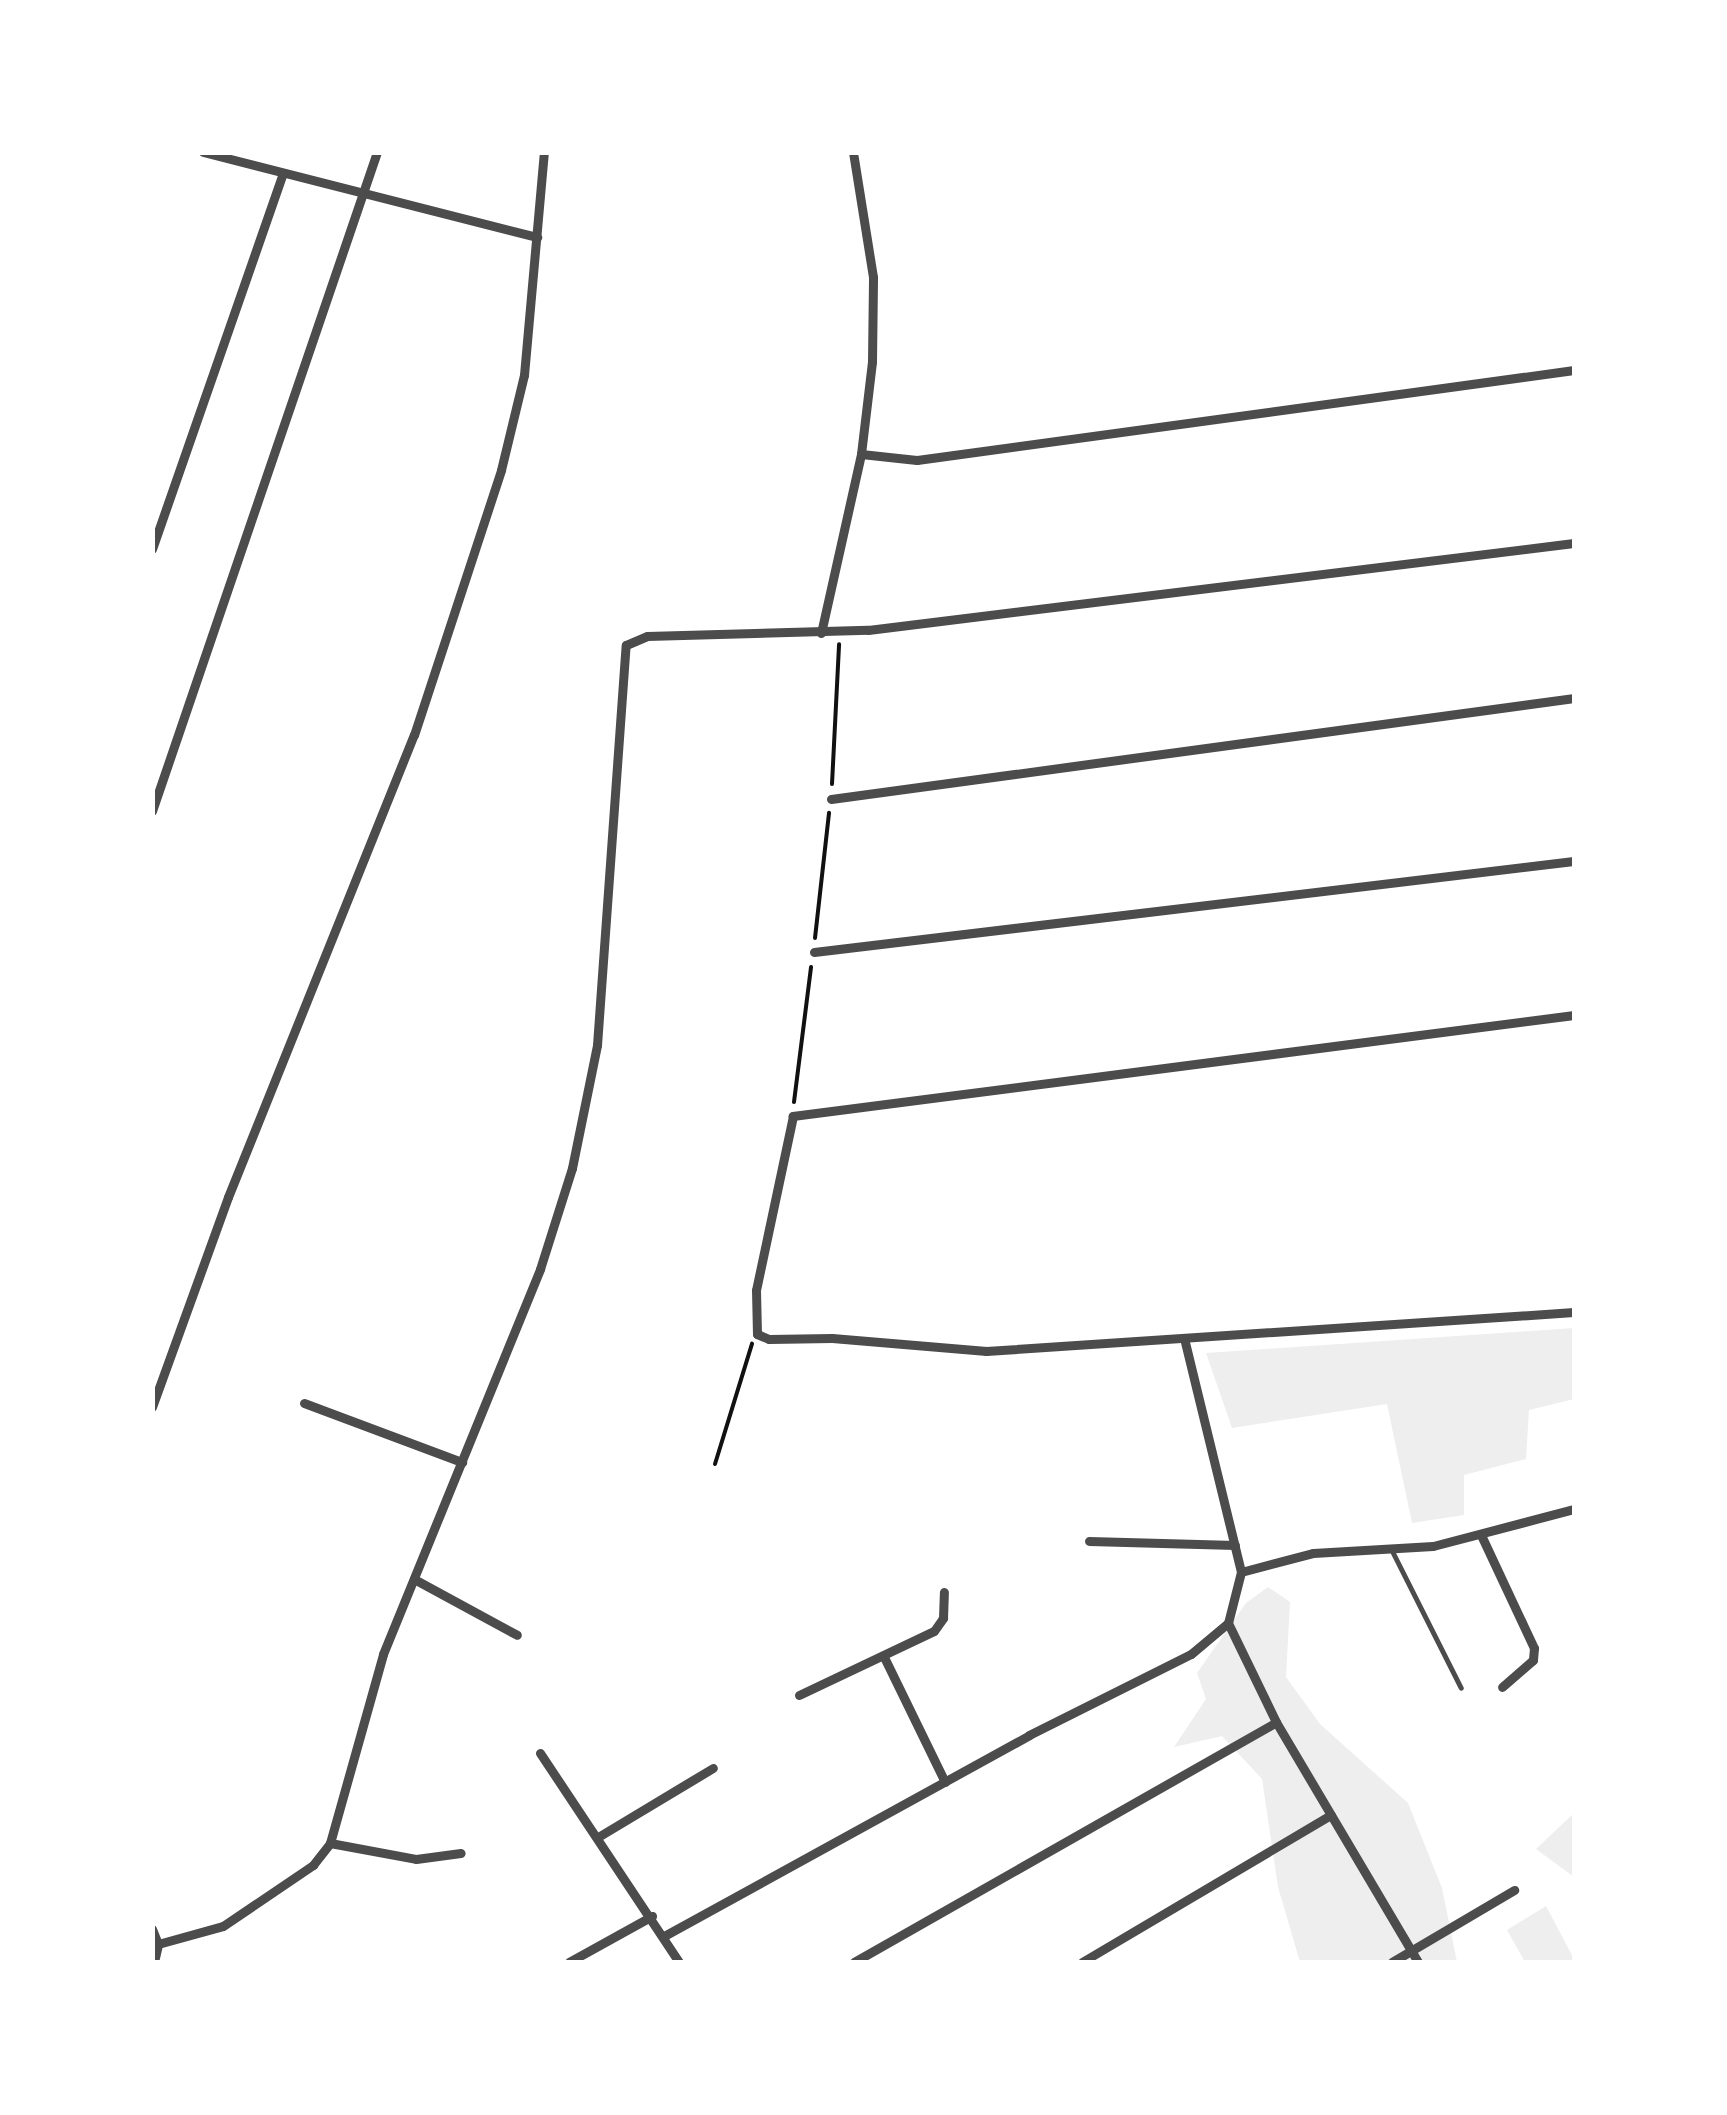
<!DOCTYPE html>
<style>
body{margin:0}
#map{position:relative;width:1727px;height:2115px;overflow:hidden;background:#fff;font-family:"Fira Sans Condensed",sans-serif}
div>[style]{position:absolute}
.green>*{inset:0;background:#eee}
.path>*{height:4px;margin:-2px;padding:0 2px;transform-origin:2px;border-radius:2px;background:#111}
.service>*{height:5px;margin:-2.5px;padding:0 2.5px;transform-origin:2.5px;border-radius:2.5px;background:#4c4c4c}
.minor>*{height:9px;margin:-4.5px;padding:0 4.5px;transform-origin:4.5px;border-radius:4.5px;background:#4c4c4c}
span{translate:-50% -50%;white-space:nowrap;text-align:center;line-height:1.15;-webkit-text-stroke:8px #fff;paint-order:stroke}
.frame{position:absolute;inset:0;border:155px solid #fff;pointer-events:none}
</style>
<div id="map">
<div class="green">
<div style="clip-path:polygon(1574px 1328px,1574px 1399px,1529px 1410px,1526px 1459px,1464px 1475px,1464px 1515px,1412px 1523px,1387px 1404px,1232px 1428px,1206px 1353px)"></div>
<div style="clip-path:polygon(1268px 1587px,1290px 1602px,1286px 1677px,1320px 1724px,1408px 1803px,1442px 1888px,1457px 1962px,1300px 1962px,1278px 1887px,1262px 1779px,1222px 1736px,1174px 1747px,1206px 1699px,1197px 1673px,1246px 1603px)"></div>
<div style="clip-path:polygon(1574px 1813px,1574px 1877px,1536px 1849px)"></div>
<div style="clip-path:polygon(1546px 1906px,1574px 1959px,1574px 1962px,1525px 1962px,1507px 1930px)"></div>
</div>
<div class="path">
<div style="left:832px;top:784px;width:140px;rotate:-87.1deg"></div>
<div style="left:815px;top:938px;width:126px;rotate:-83.6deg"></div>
<div style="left:794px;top:1102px;width:136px;rotate:-82.8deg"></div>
<div style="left:715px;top:1464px;width:126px;rotate:-72.9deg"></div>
</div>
<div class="service">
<div style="left:1392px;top:1551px;width:153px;rotate:63.3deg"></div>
</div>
<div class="minor">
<div style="left:203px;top:152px;width:345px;rotate:14.3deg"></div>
<div style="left:861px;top:454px;width:56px;rotate:6.1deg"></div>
<div style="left:917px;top:460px;width:663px;rotate:-7.8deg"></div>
<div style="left:152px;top:549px;width:398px;rotate:-70.8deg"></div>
<div style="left:821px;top:633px;width:183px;rotate:-77.4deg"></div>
<div style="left:861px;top:454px;width:93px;rotate:-83.2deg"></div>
<div style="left:872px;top:362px;width:85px;rotate:-89.3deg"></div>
<div style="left:873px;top:277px;width:127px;rotate:-99.1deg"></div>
<div style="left:831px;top:799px;width:750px;rotate:-7.74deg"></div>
<div style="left:152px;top:811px;width:696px;rotate:-71.15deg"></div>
<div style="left:814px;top:952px;width:765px;rotate:-6.83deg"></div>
<div style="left:1574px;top:1015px;width:788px;rotate:172.63deg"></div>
<div style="left:793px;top:1116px;width:178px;rotate:102deg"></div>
<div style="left:756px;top:1290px;width:44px;rotate:88.7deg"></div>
<div style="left:757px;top:1334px;width:13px;rotate:23deg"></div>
<div style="left:769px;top:1339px;width:63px;rotate:-0.9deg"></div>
<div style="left:832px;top:1338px;width:155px;rotate:4.8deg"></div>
<div style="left:986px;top:1351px;width:589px;rotate:-3.79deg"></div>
<div style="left:1184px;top:1338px;width:241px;rotate:76.3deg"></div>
<div style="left:304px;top:1403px;width:169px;rotate:20.5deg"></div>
<div style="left:152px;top:1407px;width:223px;rotate:-70.1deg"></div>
<div style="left:228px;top:1197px;width:498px;rotate:-68.1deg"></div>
<div style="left:414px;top:735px;width:279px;rotate:-71.8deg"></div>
<div style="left:501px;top:470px;width:98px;rotate:-76.4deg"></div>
<div style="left:524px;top:375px;width:224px;rotate:-84.9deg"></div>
<div style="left:1481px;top:1535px;width:125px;rotate:64.9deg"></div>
<div style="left:1534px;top:1648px;width:12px;rotate:95deg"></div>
<div style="left:1533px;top:1660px;width:41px;rotate:138.9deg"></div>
<div style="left:1089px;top:1541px;width:146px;rotate:1.6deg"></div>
<div style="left:414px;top:1579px;width:117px;rotate:28.5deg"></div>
<div style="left:1228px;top:1623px;width:110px;rotate:64.1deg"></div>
<div style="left:1276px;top:1722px;width:279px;rotate:59.4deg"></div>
<div style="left:884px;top:1657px;width:139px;rotate:64deg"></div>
<div style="left:799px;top:1695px;width:149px;rotate:-25.4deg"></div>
<div style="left:934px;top:1631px;width:16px;rotate:-55deg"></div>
<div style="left:943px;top:1618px;width:26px;rotate:-88deg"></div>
<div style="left:540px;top:1753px;width:251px;rotate:56.4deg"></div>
<div style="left:598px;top:1837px;width:134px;rotate:-31deg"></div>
<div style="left:330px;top:1843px;width:87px;rotate:10.5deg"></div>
<div style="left:416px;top:1859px;width:45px;rotate:-7.6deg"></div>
<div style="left:152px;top:1929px;width:16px;rotate:68deg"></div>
<div style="left:664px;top:1936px;width:417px;rotate:-28.8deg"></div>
<div style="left:1029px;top:1735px;width:181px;rotate:-26.6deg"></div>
<div style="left:1191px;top:1654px;width:48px;rotate:-40deg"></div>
<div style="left:1228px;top:1623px;width:53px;rotate:-75.7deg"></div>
<div style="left:1241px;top:1572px;width:74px;rotate:-14.8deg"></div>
<div style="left:1313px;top:1553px;width:120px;rotate:-3.3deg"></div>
<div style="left:1433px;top:1546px;width:146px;rotate:-14.7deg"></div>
<div style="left:158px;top:1944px;width:67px;rotate:-15.5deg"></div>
<div style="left:223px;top:1926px;width:109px;rotate:-34.1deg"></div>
<div style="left:313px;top:1865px;width:28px;rotate:-52deg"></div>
<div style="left:330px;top:1843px;width:196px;rotate:-74.3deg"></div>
<div style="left:383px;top:1654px;width:416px;rotate:-67.8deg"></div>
<div style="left:540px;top:1269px;width:106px;rotate:-72.4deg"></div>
<div style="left:572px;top:1168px;width:126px;rotate:-78.5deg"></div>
<div style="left:597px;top:1045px;width:401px;rotate:-85.9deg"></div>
<div style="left:626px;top:645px;width:23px;rotate:-23deg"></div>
<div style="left:647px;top:636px;width:221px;rotate:-1.6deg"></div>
<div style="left:868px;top:630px;width:711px;rotate:-7.03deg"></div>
<div style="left:154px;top:1962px;width:18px;rotate:-77deg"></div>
<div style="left:569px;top:1962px;width:95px;rotate:-29deg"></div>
<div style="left:854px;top:1962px;width:485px;rotate:-29.6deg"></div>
<div style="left:1082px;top:1962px;width:289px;rotate:-30.6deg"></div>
<div style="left:1392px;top:1962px;width:142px;rotate:-30.5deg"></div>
</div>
<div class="frame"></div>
</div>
